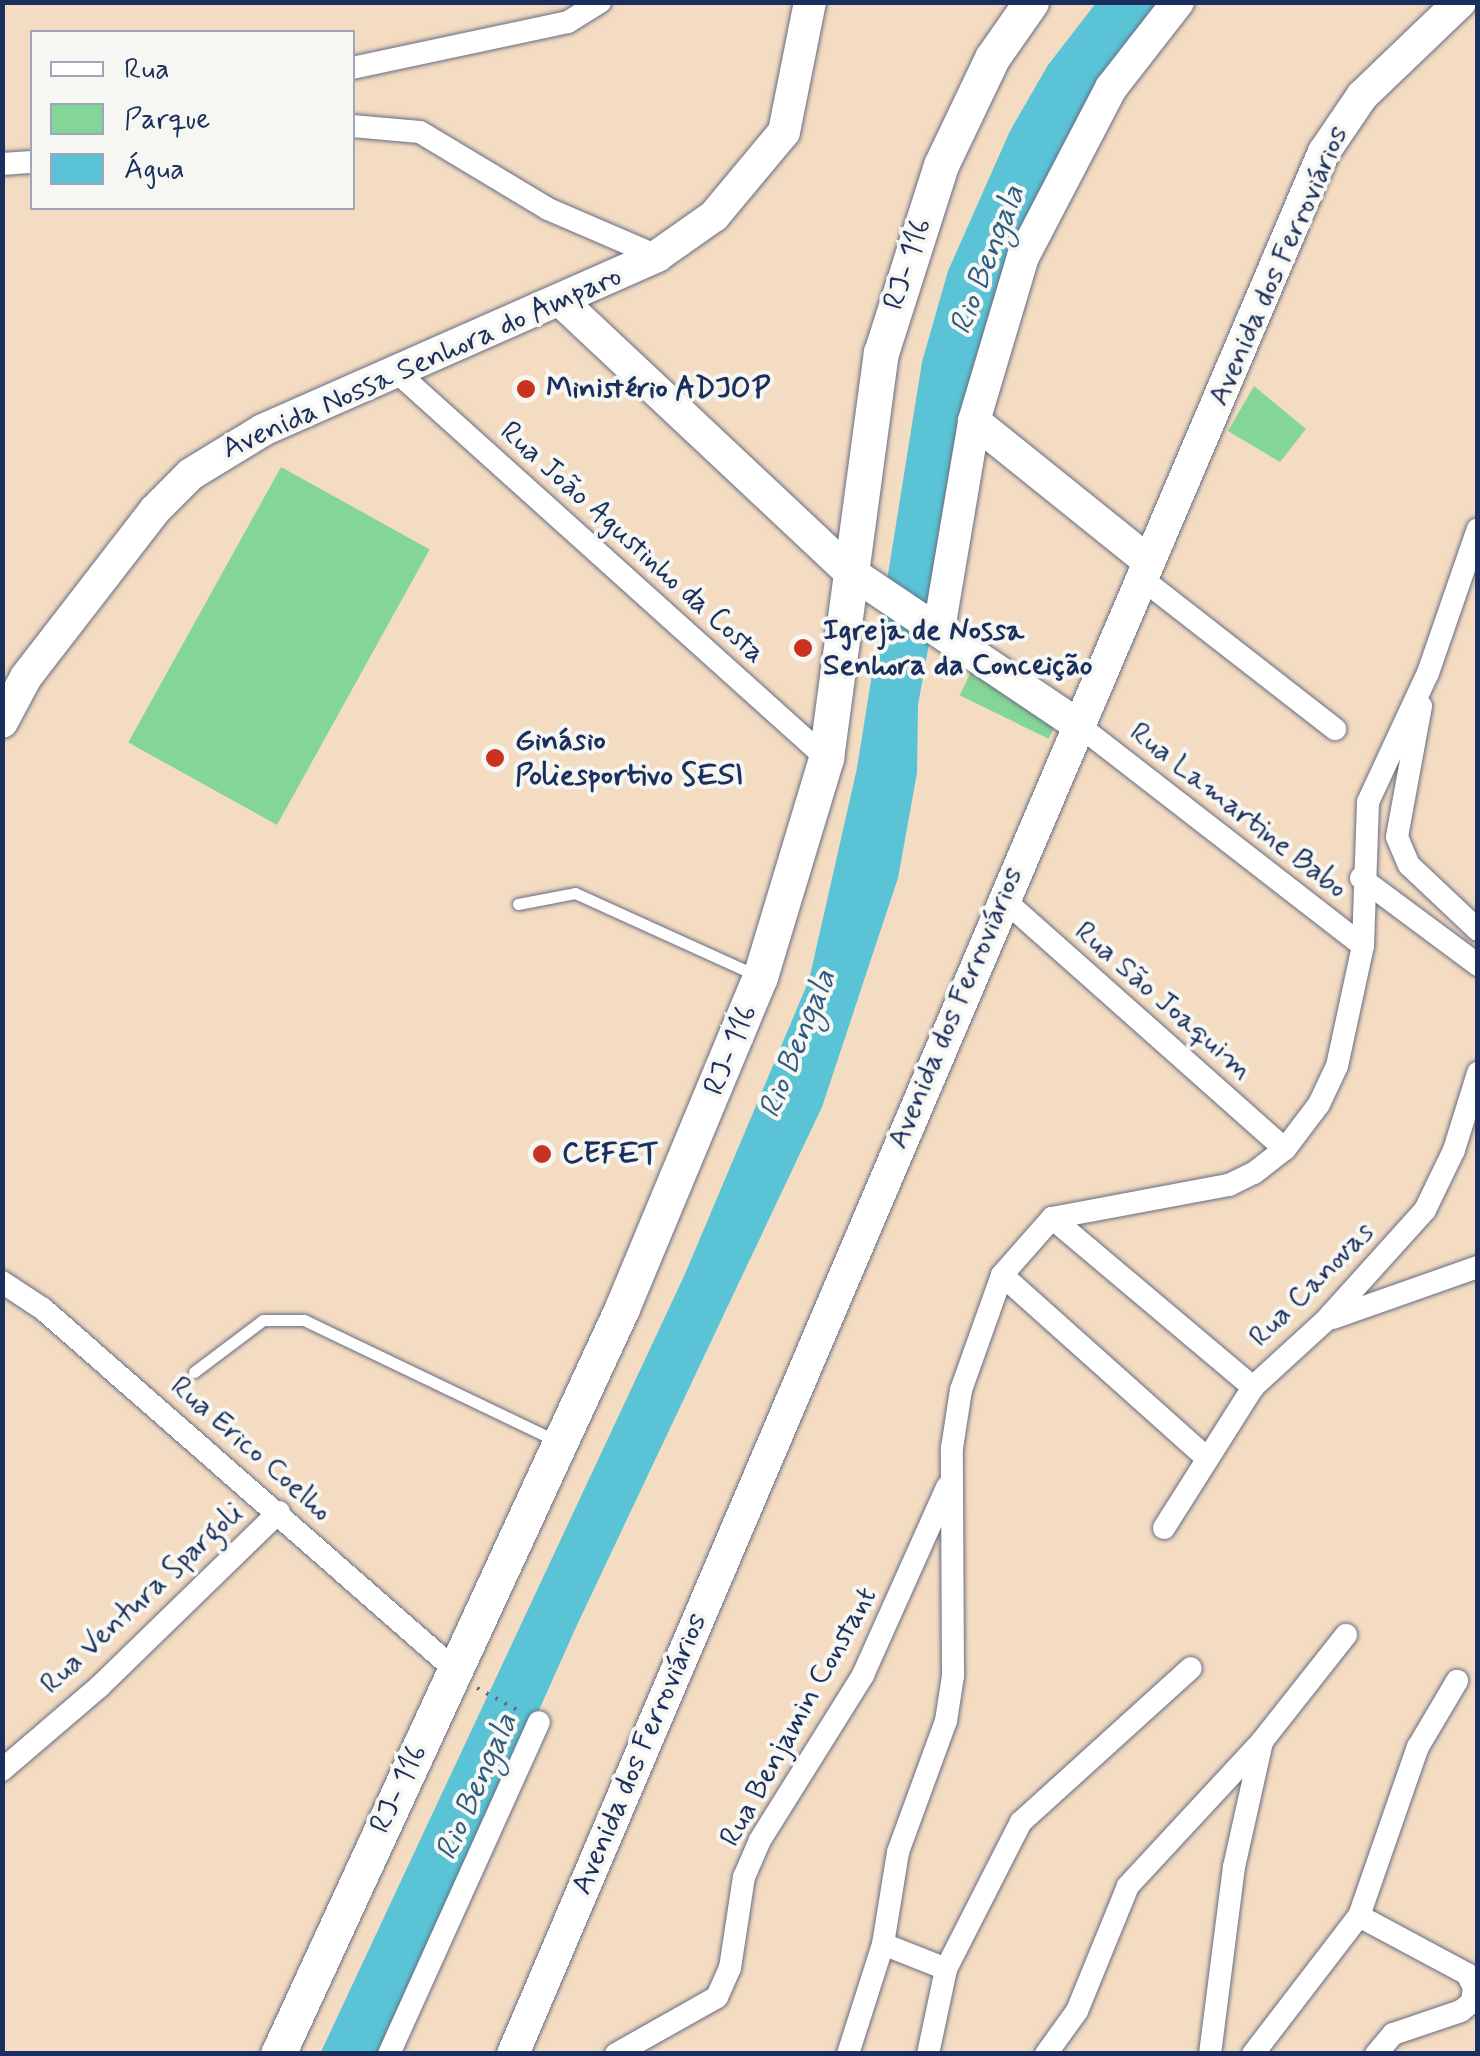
<!DOCTYPE html>
<meta charset="utf-8">
<style>
body{margin:0}
#map{position:relative;width:1480px;height:2056px;overflow:hidden;background:#f4dcc2;font-family:Mynerve,sans-serif}
div>[style]{position:absolute}
.green>*{inset:0;background:#83d697;transform-origin:0 0}
.water>*{inset:0;background:#5ac4d6}
.path>*{height:4px;margin-top:-2px;transform-origin:0;background:repeating-linear-gradient(90deg,#676c81 0 2.5px,transparent 0 10.5px)}
.roads{filter:drop-shadow(0 0 2px #676c81) drop-shadow(0 0 2px #676c81)}
.lane>*{height:11px;margin:-5.5px;padding:0 5.5px;transform-origin:5.5px;border-radius:5.5px;background:#fff}
.street>*{height:22px;margin:-11px;padding:0 11px;transform-origin:11px;border-radius:11px;background:#fff}
.secondary>*{height:32px;margin:-16px;padding:0 16px;transform-origin:16px;border-radius:16px;background:#fff}
.primary>*{height:35px;margin:-17.5px;padding:0 17.5px;transform-origin:17.5px;border-radius:17.5px;background:#fff}
.dots>*{width:28px;height:28px;translate:-50% -50%;box-sizing:border-box;border:5px solid #f6f6f2;border-radius:50%}
span{translate:-50% -50%;white-space:nowrap;text-align:center;line-height:1.15;-webkit-text-stroke:8px #f6f6f2;paint-order:stroke}
.street-label{font-size:30px;color:#1b2f5e}
.poi-label{font-size:30px;color:#1b2f5e;font-weight:700}
.left{translate:0 -50%;text-align:left}
.water-label{font-size:32px;color:#2e5c82;font-style:italic}
.frame{position:absolute;inset:0;border:5px solid #1b2f5e;pointer-events:none}
.legend{position:absolute;left:30px;top:30px;width:325px;height:180px;box-sizing:border-box;background:#f6f6f2;border:2px solid #9ea6b7;margin:0;padding:12px 18px;list-style:none;font-size:30px;color:#1b2f5e}
.legend li{display:flex;align-items:center;gap:20px;height:50px}
.legend b{width:50px;border:2px solid #9ea6b7}
</style>
<div id="map">
<div class="green">
<div style="clip-path:polygon(1254px 386px,1306px 429px,1280px 462px,1228px 431px)"></div>
<div style="left:281px;top:467px;width:170px;height:315px;rotate:29deg"></div>
<div style="left:971px;top:672px;width:99px;height:26px;rotate:26deg"></div>
</div>
<div class="water">
<div style="clip-path:polygon(1096px 3px,1162px 3px,1126px 45px,1061px 148px,1025px 225px,945px 555px,918px 705px,917px 773px,898px 878px,822px 1107px,577px 1625px,386px 2053px,320px 2054px,685px 1274px,809px 980px,857px 768px,922px 362px,948px 271px,1010px 131px,1048px 65px)"></div>
</div>
<div class="path">
<div style="left:477px;top:1688px;width:50px;rotate:28.6deg"></div>
</div>
<div class="roads">
<div class="lane">
<div style="left:518px;top:904px;width:58px;rotate:-10.9deg"></div>
<div style="left:575px;top:893px;width:199px;rotate:24.4deg"></div>
<div style="left:194px;top:1372px;width:86px;rotate:-37deg"></div>
<div style="left:263px;top:1320px;width:41px"></div>
<div style="left:304px;top:1320px;width:280px;rotate:25.6deg"></div>
</div>
<div class="street">
<div style="left:352px;top:68px;width:221px;rotate:-12deg"></div>
<div style="left:568px;top:22px;width:38px;rotate:-32deg"></div>
<div style="left:352px;top:126px;width:68px;rotate:5deg"></div>
<div style="left:420px;top:132px;width:149px;rotate:31deg"></div>
<div style="left:548px;top:209px;width:119px;rotate:23.3deg"></div>
<div style="left:2px;top:164px;width:30px;rotate:-4deg"></div>
<div style="left:398px;top:373px;width:576px;rotate:41.97deg"></div>
<div style="left:1141px;top:578px;width:246px;rotate:37.9deg"></div>
<div style="left:1421px;top:706px;width:133px;rotate:100.4deg"></div>
<div style="left:1397px;top:837px;width:30px;rotate:67deg"></div>
<div style="left:1409px;top:865px;width:95px;rotate:43.3deg"></div>
<div style="left:1077px;top:724px;width:362px;rotate:37.8deg"></div>
<div style="left:1361px;top:878px;width:146px;rotate:36.6deg"></div>
<div style="left:1002px;top:898px;width:378px;rotate:41.6deg"></div>
<div style="left:1052px;top:1218px;width:263px;rotate:40.1deg"></div>
<div style="left:1002px;top:1275px;width:275px;rotate:41.8deg"></div>
<div style="left:2px;top:1282px;width:49px;rotate:33.4deg"></div>
<div style="left:43px;top:1309px;width:546px;rotate:41.22deg"></div>
<div style="left:1333px;top:1318px;width:154px;rotate:-19.4deg"></div>
<div style="left:1164px;top:1528px;width:167px;rotate:-57.7deg"></div>
<div style="left:1253px;top:1387px;width:98px;rotate:-42.5deg"></div>
<div style="left:1325px;top:1321px;width:149px;rotate:-48deg"></div>
<div style="left:1425px;top:1210px;width:67px;rotate:-64.2deg"></div>
<div style="left:1454px;top:1150px;width:81px;rotate:-72.7deg"></div>
<div style="left:2px;top:1770px;width:128px;rotate:-40.6deg"></div>
<div style="left:99px;top:1687px;width:251px;rotate:-44.2deg"></div>
<div style="left:1359px;top:1916px;width:123px;rotate:28.2deg"></div>
<div style="left:1467px;top:1974px;width:15px;rotate:62deg"></div>
<div style="left:1474px;top:1987px;width:15px;rotate:98deg"></div>
<div style="left:1472px;top:2002px;width:14px;rotate:141deg"></div>
<div style="left:1461px;top:2011px;width:72px;rotate:161.3deg"></div>
<div style="left:1393px;top:2034px;width:26px;rotate:130deg"></div>
<div style="left:883px;top:1944px;width:68px;rotate:21.6deg"></div>
<div style="left:389px;top:2054px;width:364px;rotate:-65.7deg"></div>
<div style="left:616px;top:2054px;width:116px;rotate:-29.4deg"></div>
<div style="left:717px;top:1997px;width:32px;rotate:-66deg"></div>
<div style="left:730px;top:1968px;width:92px;rotate:-81.3deg"></div>
<div style="left:744px;top:1877px;width:40px;rotate:-66.6deg"></div>
<div style="left:760px;top:1840px;width:195px;rotate:-58deg"></div>
<div style="left:863px;top:1675px;width:206px;rotate:-65.9deg"></div>
<div style="left:848px;top:2054px;width:115px;rotate:-72.3deg"></div>
<div style="left:883px;top:1944px;width:93px;rotate:-80.7deg"></div>
<div style="left:898px;top:1852px;width:140px;rotate:-69.9deg"></div>
<div style="left:946px;top:1721px;width:46px;rotate:-81.2deg"></div>
<div style="left:953px;top:1676px;width:228px;rotate:-90.3deg"></div>
<div style="left:952px;top:1448px;width:59px;rotate:-81.2deg"></div>
<div style="left:961px;top:1390px;width:122px;rotate:-70.4deg"></div>
<div style="left:1002px;top:1275px;width:76px;rotate:-48.7deg"></div>
<div style="left:1052px;top:1218px;width:180px;rotate:-10.6deg"></div>
<div style="left:1229px;top:1185px;width:28px;rotate:-26deg"></div>
<div style="left:1254px;top:1173px;width:39px;rotate:-38deg"></div>
<div style="left:1285px;top:1149px;width:56px;rotate:-52.9deg"></div>
<div style="left:1319px;top:1104px;width:42px;rotate:-64.7deg"></div>
<div style="left:1337px;top:1066px;width:123px;rotate:-77.8deg"></div>
<div style="left:1363px;top:946px;width:144px;rotate:-88deg"></div>
<div style="left:1368px;top:802px;width:142px;rotate:-65.1deg"></div>
<div style="left:1428px;top:673px;width:152px;rotate:-70.9deg"></div>
<div style="left:928px;top:2054px;width:87px;rotate:-78deg"></div>
<div style="left:946px;top:1969px;width:165px;rotate:-63deg"></div>
<div style="left:1021px;top:1822px;width:229px;rotate:-42.2deg"></div>
<div style="left:1046px;top:2054px;width:53px;rotate:-54.2deg"></div>
<div style="left:1077px;top:2011px;width:135px;rotate:-67.8deg"></div>
<div style="left:1128px;top:1886px;width:199px;rotate:-47.2deg"></div>
<div style="left:1263px;top:1740px;width:134px;rotate:-51.7deg"></div>
<div style="left:1210px;top:2054px;width:189px;rotate:-82.7deg"></div>
<div style="left:1234px;top:1867px;width:128px;rotate:-77.4deg"></div>
<div style="left:1253px;top:2054px;width:174px;rotate:-52.5deg"></div>
<div style="left:1359px;top:1916px;width:179px;rotate:-70.8deg"></div>
<div style="left:1418px;top:1747px;width:77px;rotate:-59.4deg"></div>
</div>
<div class="secondary">
<div style="left:561px;top:301px;width:395px;rotate:43.2deg"></div>
<div style="left:849px;top:571px;width:275px;rotate:33.9deg"></div>
<div style="left:974px;top:421px;width:223px;rotate:38.8deg"></div>
<div style="left:939px;top:629px;width:211px;rotate:-80.4deg"></div>
<div style="left:974px;top:421px;width:171px;rotate:-73.4deg"></div>
<div style="left:1023px;top:257px;width:191px;rotate:-62.5deg"></div>
<div style="left:1111px;top:88px;width:109px;rotate:-52.1deg"></div>
<div style="left:2px;top:722px;width:51px;rotate:-61.9deg"></div>
<div style="left:26px;top:677px;width:211px;rotate:-52.3deg"></div>
<div style="left:155px;top:510px;width:51px;rotate:-45deg"></div>
<div style="left:191px;top:474px;width:84px;rotate:-31.4deg"></div>
<div style="left:263px;top:430px;width:431px;rotate:-23.8deg"></div>
<div style="left:657px;top:256px;width:70px;rotate:-35.1deg"></div>
<div style="left:714px;top:216px;width:109px;rotate:-50.2deg"></div>
<div style="left:784px;top:132px;width:133px;rotate:-78.7deg"></div>
<div style="left:513px;top:2054px;width:2068px;rotate:-66.91deg"></div>
<div style="left:1324px;top:152px;width:68px;rotate:-55.8deg"></div>
<div style="left:1362px;top:96px;width:136px;rotate:-43.8deg"></div>
</div>
<div class="primary">
<div style="left:278px;top:2054px;width:821px;rotate:-65.24deg"></div>
<div style="left:622px;top:1308px;width:359px;rotate:-67.4deg"></div>
<div style="left:760px;top:977px;width:229px;rotate:-73.2deg"></div>
<div style="left:826px;top:758px;width:409px;rotate:-82.3deg"></div>
<div style="left:881px;top:353px;width:197px;rotate:-72.3deg"></div>
<div style="left:941px;top:165px;width:119px;rotate:-64.5deg"></div>
<div style="left:992px;top:58px;width:68px;rotate:-55.1deg"></div>
</div>
</div>
<div class="dots">
<div style="left:526px;top:389px;background:#c8321e"></div>
<div style="left:803px;top:648px;background:#c8321e"></div>
<div style="left:495px;top:758px;background:#c8321e"></div>
<div style="left:542px;top:1154px;background:#c8321e"></div>
</div>
<div class="street-label">
<span style="left:908px;top:264px;rotate:-72deg">RJ- 116</span>
<span style="left:1279px;top:266px;rotate:-66deg">Avenida dos Ferroviários</span>
<span style="left:422px;top:363px;rotate:-24deg">Avenida Nossa Senhora do Amparo</span>
<span style="left:632px;top:543px;rotate:42deg">Rua João Agustinho da Costa</span>
<span style="left:1238px;top:811px;rotate:38deg">Rua Lamartine Babo</span>
<span style="left:1163px;top:1001px;rotate:41deg">Rua São Joaquim</span>
<span style="left:956px;top:1008px;rotate:-67deg">Avenida dos Ferroviários</span>
<span style="left:731px;top:1050px;rotate:-68deg">RJ- 116</span>
<span style="left:1312px;top:1285px;rotate:-45deg">Rua Canovas</span>
<span style="left:251px;top:1449px;rotate:41deg">Rua Erico Coelho</span>
<span style="left:142px;top:1599px;rotate:-43deg">Rua Ventura Spargoli</span>
<span style="left:799px;top:1717px;rotate:-61deg">Rua Benjamin Constant</span>
<span style="left:640px;top:1754px;rotate:-67deg">Avenida dos Ferroviários</span>
<span style="left:399px;top:1789px;rotate:-65deg">RJ- 116</span>
</div>
<div class="poi-label">
<span class="left" style="left:546px;top:389px">Ministério ADJOP</span>
<span class="left" style="left:823px;top:648px">Igreja de Nossa<br>Senhora da Conceição</span>
<span class="left" style="left:515px;top:758px">Ginásio<br>Poliesportivo SESI</span>
<span class="left" style="left:562px;top:1154px">CEFET</span>
</div>
<div class="water-label">
<span style="left:988px;top:260px;rotate:-69deg">Rio Bengala</span>
<span style="left:798px;top:1044px;rotate:-68deg">Rio Bengala</span>
<span style="left:477px;top:1787px;rotate:-66deg">Rio Bengala</span>
</div>
<div class="frame"></div>
<ul class="legend">
<li><b style="height:12px;background:#fff"></b>Rua</li>
<li><b style="height:28px;background:#83d697"></b>Parque</li>
<li><b style="height:28px;background:#5ac4d6"></b>Água</li>
</ul>
</div>
